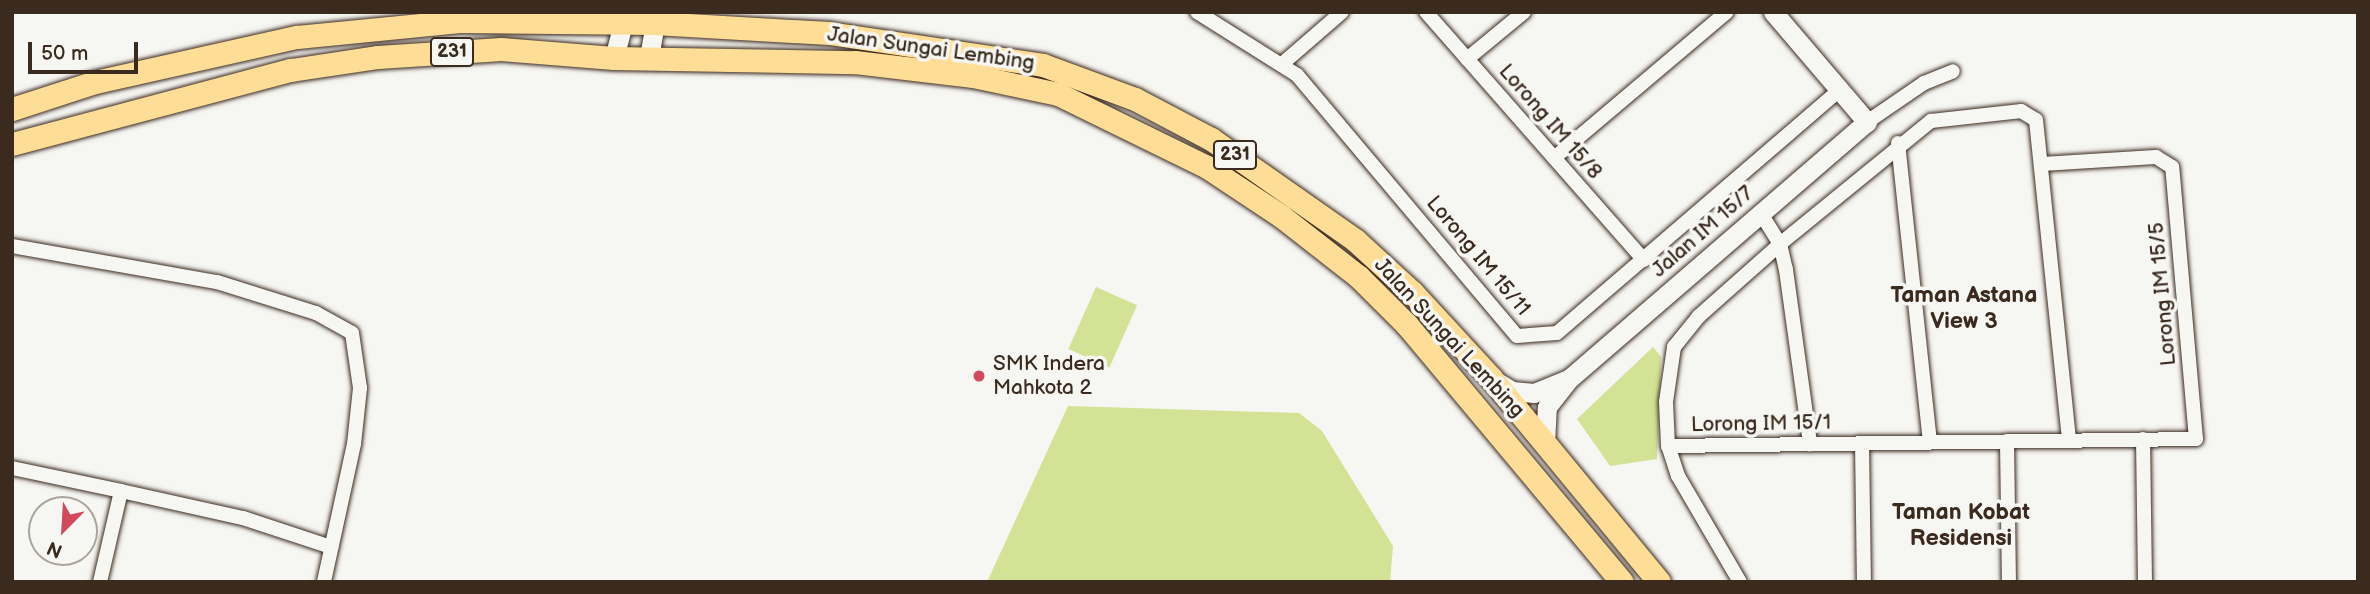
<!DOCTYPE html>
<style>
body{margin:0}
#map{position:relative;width:2370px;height:594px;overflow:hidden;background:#f6f6f2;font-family:"Balsamiq Sans",sans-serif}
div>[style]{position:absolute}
.green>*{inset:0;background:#d3e295;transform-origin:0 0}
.roads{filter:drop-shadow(0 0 2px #3b2a1e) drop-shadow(0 0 2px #3b2a1e)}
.street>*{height:14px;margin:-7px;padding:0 7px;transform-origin:7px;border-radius:7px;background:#f6f6f2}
.secondary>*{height:19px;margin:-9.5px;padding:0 9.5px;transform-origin:9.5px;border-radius:9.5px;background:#f6f6f2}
.primary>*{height:23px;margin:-11.5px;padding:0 11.5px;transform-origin:11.5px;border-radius:11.5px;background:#fedd96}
.dots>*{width:19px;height:19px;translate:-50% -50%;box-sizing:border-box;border:4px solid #f6f6f2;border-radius:50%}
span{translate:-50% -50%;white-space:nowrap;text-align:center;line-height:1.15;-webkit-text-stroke:7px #f6f6f2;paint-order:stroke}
.shield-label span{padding:2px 5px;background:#f6f6f2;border:2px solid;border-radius:5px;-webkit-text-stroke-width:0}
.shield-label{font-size:19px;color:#3b2a1e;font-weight:700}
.street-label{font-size:21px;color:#3b2a1e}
.poi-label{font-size:21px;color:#3b2a1e}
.left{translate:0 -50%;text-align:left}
.neighbourhood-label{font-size:23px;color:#3b2a1e;font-weight:700}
.frame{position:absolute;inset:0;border:14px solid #3b2a1e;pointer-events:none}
.north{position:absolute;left:28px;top:496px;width:70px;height:70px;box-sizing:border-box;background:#f6f6f2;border:2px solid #aba49d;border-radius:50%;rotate:204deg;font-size:19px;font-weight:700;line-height:28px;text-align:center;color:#3b2a1e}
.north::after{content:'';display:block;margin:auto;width:24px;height:32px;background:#d1495b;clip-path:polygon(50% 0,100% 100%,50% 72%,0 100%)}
.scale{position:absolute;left:28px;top:42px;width:110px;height:32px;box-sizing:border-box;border:4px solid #3b2a1e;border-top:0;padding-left:9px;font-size:21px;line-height:24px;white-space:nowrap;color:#3b2a1e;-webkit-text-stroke:5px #f6f6f2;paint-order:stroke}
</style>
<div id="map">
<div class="green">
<div style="left:1096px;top:287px;width:45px;height:68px;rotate:24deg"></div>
<div style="clip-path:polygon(1653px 347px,1661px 357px,1657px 459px,1610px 466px,1577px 419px)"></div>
<div style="clip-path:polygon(1068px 406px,1299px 413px,1322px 431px,1393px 546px,1390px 582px,987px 582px)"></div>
</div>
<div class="roads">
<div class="street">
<div style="left:1197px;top:12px;width:118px;rotate:32.2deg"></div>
<div style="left:1297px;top:75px;width:341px;rotate:49.9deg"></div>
<div style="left:1517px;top:336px;width:40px;rotate:-4.3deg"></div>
<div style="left:1557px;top:333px;width:373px;rotate:-40.7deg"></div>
<div style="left:1426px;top:12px;width:330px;rotate:48.7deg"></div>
<div style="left:1467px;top:59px;width:74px;rotate:-39.5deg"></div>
<div style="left:1282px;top:64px;width:79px;rotate:-40.9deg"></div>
<div style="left:1867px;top:122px;width:69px;rotate:-34.4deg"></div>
<div style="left:1924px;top:83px;width:31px;rotate:-22deg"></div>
<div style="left:1898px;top:143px;width:301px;rotate:83.9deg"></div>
<div style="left:1554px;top:158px;width:226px;rotate:-40.2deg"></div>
<div style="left:1760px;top:212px;width:38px;rotate:58deg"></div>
<div style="left:1780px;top:244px;width:27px;rotate:77deg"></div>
<div style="left:1786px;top:270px;width:176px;rotate:82.1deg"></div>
<div style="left:12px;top:246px;width:208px;rotate:10deg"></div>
<div style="left:217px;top:282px;width:104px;rotate:17.4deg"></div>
<div style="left:316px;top:313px;width:41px;rotate:29.1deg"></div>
<div style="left:352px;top:333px;width:56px;rotate:81.7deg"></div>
<div style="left:360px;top:388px;width:56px;rotate:96.1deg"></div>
<div style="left:354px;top:444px;width:141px;rotate:102.3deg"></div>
<div style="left:2143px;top:439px;width:143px;rotate:89.2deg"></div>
<div style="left:2007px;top:441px;width:141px;rotate:89.2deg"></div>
<div style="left:1862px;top:443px;width:139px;rotate:89.2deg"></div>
<div style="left:1668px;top:446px;width:528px;rotate:-0.76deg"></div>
<div style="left:2196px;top:439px;width:273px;rotate:-95deg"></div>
<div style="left:2172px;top:167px;width:19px;rotate:-148deg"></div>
<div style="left:2156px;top:157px;width:115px;rotate:176.5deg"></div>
<div style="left:12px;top:468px;width:111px;rotate:11.9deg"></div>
<div style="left:121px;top:491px;width:93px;rotate:103deg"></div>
<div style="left:121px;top:491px;width:125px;rotate:12.5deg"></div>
<div style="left:243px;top:518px;width:93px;rotate:18.2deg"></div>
<div style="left:1740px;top:582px;width:123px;rotate:-120.3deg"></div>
<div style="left:1678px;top:476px;width:32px;rotate:-108deg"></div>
<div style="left:1668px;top:446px;width:44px;rotate:-92.6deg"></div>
<div style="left:1666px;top:402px;width:56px;rotate:-81.7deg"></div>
<div style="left:1674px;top:347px;width:40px;rotate:-51deg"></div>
<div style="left:1699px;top:316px;width:108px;rotate:-41.6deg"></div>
<div style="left:1780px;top:244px;width:195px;rotate:-39.2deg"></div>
<div style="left:1931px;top:121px;width:91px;rotate:-6.3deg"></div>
<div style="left:2021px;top:111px;width:17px;rotate:31deg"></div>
<div style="left:2036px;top:120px;width:322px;rotate:84.1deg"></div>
</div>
<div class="secondary">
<div style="left:649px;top:57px;width:46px;rotate:-79.9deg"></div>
<div style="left:614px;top:58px;width:48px;rotate:-75.4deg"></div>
<div style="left:1497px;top:382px;width:17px;rotate:31deg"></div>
<div style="left:1512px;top:391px;width:22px;rotate:5deg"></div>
<div style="left:1534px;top:393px;width:35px;rotate:-22deg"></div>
<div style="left:1545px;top:443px;width:36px;rotate:-87deg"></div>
<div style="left:1547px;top:407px;width:37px;rotate:-52deg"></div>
<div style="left:1570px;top:378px;width:392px;rotate:-40.8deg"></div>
<div style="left:1867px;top:122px;width:145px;rotate:-130.5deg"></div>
</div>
<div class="primary">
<div style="left:12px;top:109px;width:87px;rotate:-18deg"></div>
<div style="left:95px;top:82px;width:207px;rotate:-12.6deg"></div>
<div style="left:297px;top:37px;width:163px;rotate:-5.6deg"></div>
<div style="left:459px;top:21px;width:195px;rotate:0.6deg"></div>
<div style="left:654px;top:23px;width:175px;rotate:3.3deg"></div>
<div style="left:829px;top:33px;width:216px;rotate:8.5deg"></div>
<div style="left:1043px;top:65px;width:98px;rotate:20.3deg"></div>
<div style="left:1135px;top:99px;width:86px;rotate:27.8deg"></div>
<div style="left:1211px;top:139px;width:176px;rotate:35deg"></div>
<div style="left:1355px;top:240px;width:77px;rotate:42.4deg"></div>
<div style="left:1412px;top:292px;width:117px;rotate:47.4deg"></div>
<div style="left:1491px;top:378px;width:264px;rotate:50.5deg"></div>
<div style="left:12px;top:144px;width:289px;rotate:-14.9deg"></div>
<div style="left:291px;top:70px;width:88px;rotate:-8.5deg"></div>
<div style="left:378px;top:57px;width:123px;rotate:-3.7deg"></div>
<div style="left:501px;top:49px;width:113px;rotate:4.6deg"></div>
<div style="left:614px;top:58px;width:241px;rotate:1deg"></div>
<div style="left:855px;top:62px;width:119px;rotate:6.8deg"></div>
<div style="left:973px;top:76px;width:87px;rotate:12deg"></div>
<div style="left:1058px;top:94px;width:166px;rotate:26.1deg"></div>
<div style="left:1207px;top:167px;width:89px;rotate:33.5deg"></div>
<div style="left:1281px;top:216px;width:99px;rotate:38deg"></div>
<div style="left:1359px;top:277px;width:68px;rotate:45deg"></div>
<div style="left:1407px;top:325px;width:335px;rotate:50.1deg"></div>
</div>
</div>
<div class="dots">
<div style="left:979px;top:376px;background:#d1495b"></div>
</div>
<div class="shield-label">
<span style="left:452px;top:52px">231</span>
<span style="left:1235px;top:155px">231</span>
</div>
<div class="street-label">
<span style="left:931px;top:49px;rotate:8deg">Jalan Sungai Lembing</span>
<span style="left:1550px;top:122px;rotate:49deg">Lorong IM 15/8</span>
<span style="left:1703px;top:232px;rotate:-41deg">Jalan IM 15/7</span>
<span style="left:1478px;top:256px;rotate:50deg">Lorong IM 15/11</span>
<span style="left:2163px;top:294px;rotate:-95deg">Lorong IM 15/5</span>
<span style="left:1449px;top:338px;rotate:47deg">Jalan Sungai Lembing</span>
<span style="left:1761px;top:424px;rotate:-1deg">Lorong IM 15/1</span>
</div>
<div class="poi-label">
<span class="left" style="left:993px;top:376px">SMK Indera<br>Mahkota 2</span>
</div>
<div class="neighbourhood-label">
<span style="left:1964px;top:308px">Taman Astana<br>View 3</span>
<span style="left:1961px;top:525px">Taman Kobat<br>Residensi</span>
</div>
<div class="frame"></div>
<div class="north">N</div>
<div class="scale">50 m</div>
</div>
